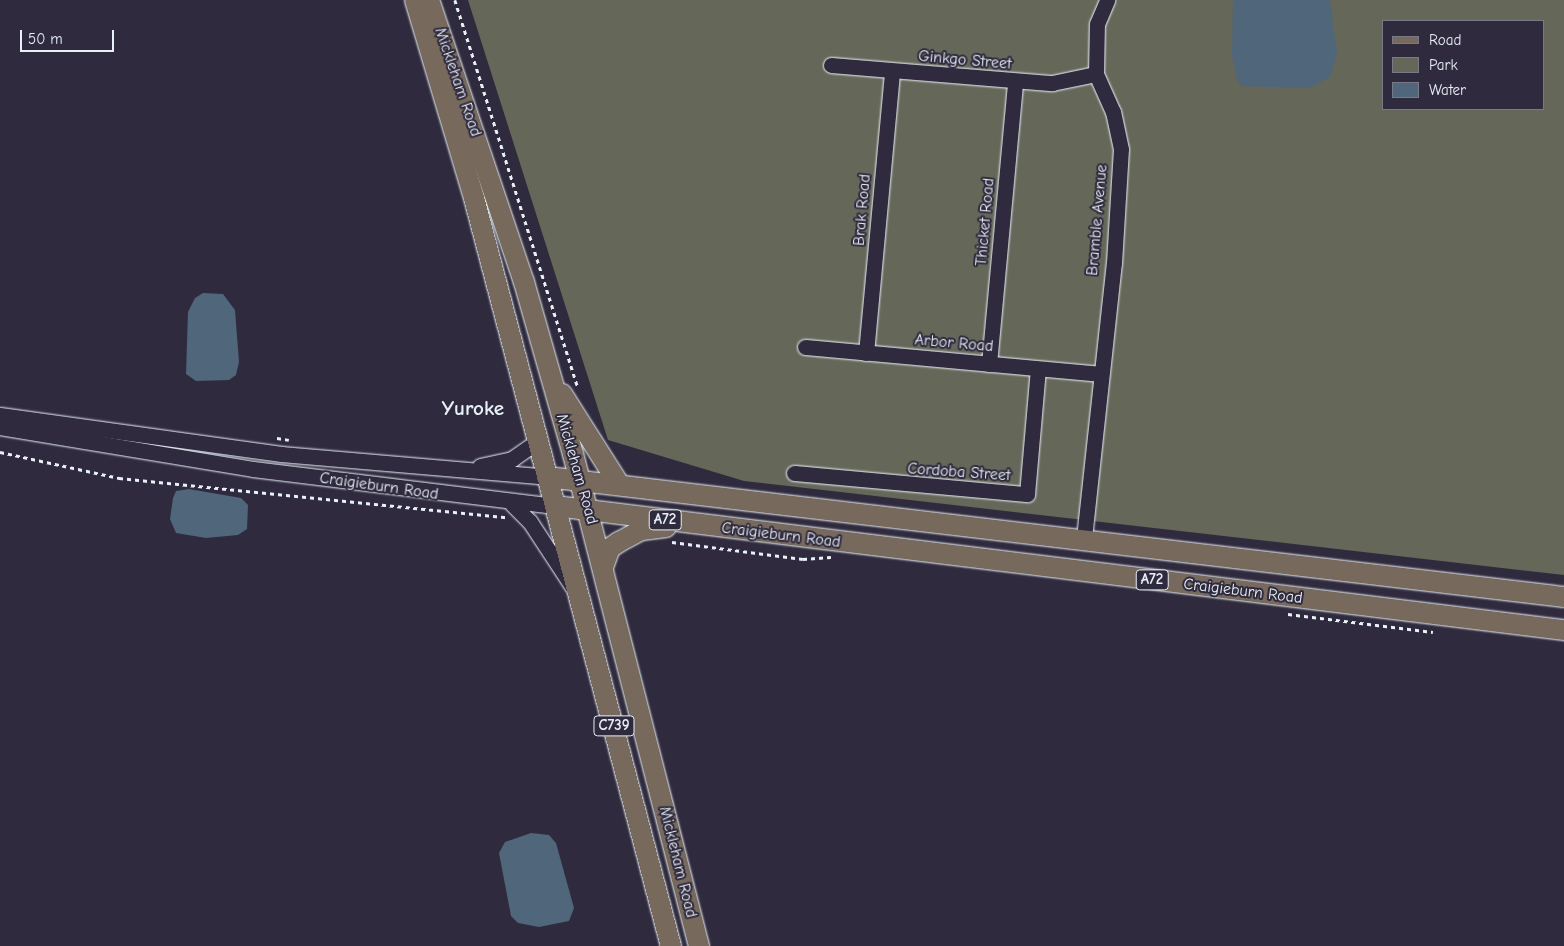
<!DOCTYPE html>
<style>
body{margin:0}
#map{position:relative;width:1564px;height:946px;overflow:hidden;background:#2f2a3d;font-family:"Comic Neue",sans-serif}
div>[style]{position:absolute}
.green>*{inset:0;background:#656758}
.water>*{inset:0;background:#4f667b}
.path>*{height:2.5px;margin-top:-1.25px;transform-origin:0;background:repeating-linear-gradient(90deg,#e8f1f8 0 4px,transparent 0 8px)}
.roads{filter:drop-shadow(0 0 1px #e8f1f8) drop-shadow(0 0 1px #e8f1f8)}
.minor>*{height:15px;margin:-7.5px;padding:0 7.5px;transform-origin:7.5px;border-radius:7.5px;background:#2f2a3d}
.major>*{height:20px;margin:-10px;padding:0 10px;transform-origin:10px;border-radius:10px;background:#77695c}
span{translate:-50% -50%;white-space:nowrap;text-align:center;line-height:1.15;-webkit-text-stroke:4px #2f2a3d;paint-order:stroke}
.shield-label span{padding:1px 4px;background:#2f2a3d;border:1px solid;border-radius:4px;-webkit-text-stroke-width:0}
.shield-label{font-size:15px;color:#e8f1f8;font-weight:700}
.street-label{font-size:16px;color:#e8f1f8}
.district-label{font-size:21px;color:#e8f1f8;font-weight:700}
.legend{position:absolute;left:1382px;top:20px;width:162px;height:90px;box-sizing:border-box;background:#2f2a3d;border:1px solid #797a88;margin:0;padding:6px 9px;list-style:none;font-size:15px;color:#e8f1f8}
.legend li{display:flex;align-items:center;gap:10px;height:25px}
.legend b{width:25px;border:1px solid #797a88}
.scale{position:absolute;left:20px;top:30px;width:94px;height:22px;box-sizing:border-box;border:2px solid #e8f1f8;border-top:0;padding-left:6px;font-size:15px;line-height:18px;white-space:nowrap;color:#e8f1f8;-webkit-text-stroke:4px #2f2a3d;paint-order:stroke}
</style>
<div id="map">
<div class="green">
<div style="clip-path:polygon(evenodd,468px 0,1564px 0,1564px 575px,744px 481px,608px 440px,468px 0,1383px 21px,1543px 21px,1543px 109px,1383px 109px,1383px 21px)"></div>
</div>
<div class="water">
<div style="clip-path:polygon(1233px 0,1330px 0,1337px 54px,1330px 77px,1310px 88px,1242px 86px,1237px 80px,1232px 56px)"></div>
<div style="clip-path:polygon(203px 293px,223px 294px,235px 310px,239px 362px,236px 375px,229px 380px,196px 381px,186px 374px,188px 312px,195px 298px)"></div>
<div style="clip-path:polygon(189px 489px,241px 498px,248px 505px,247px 529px,238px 535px,206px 538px,176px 533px,170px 519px,173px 498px,176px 491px)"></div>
<div style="clip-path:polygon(531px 833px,549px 835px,556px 843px,574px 908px,569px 921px,539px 927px,518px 923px,511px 916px,499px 853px,505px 842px)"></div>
</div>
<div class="path">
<div style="left:455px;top:0;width:406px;rotate:72.4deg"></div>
<div style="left:277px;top:438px;width:12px;rotate:9deg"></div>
<div style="left:0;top:452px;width:122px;rotate:12.3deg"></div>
<div style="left:119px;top:478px;width:389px;rotate:5.8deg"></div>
<div style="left:672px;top:542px;width:132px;rotate:7.4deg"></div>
<div style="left:803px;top:559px;width:28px;rotate:-4deg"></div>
<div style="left:1288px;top:614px;width:146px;rotate:7.1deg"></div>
</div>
<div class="roads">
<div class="minor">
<div style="left:831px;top:65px;width:222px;rotate:4.7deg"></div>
<div style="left:1052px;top:83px;width:45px;rotate:-11.6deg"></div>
<div style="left:805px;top:347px;width:296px;rotate:5.2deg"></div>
<div style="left:866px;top:353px;width:283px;rotate:-84.7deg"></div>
<div style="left:989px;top:364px;width:283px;rotate:-84.7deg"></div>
<div style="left:0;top:415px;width:284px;rotate:7.9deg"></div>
<div style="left:281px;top:454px;width:267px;rotate:4.9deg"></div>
<div style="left:0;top:427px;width:256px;rotate:9.4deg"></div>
<div style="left:253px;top:469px;width:304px;rotate:7deg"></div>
<div style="left:480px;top:466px;width:33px;rotate:-12deg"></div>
<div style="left:512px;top:459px;width:32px;rotate:-35deg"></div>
<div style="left:794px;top:473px;width:234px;rotate:5.2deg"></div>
<div style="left:1027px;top:494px;width:125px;rotate:-85deg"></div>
<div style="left:512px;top:504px;width:25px;rotate:45deg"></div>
<div style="left:530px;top:522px;width:80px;rotate:56.7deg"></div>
<div style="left:1084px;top:538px;width:277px;rotate:-83.8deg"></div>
<div style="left:1114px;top:263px;width:114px;rotate:-86.5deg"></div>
<div style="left:1121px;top:149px;width:38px;rotate:-102deg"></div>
<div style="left:1113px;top:112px;width:42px;rotate:-114.1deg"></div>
<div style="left:1096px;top:74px;width:50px;rotate:-88.9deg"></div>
<div style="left:1097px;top:24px;width:26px;rotate:-67deg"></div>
</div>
<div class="major">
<div style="left:415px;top:0;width:207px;rotate:73.4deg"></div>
<div style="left:474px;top:198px;width:774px;rotate:75.25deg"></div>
<div style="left:429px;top:0;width:298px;rotate:71.4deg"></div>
<div style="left:524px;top:282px;width:179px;rotate:74.1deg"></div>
<div style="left:573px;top:454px;width:508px;rotate:75.64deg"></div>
<div style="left:562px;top:394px;width:107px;rotate:57.7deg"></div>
<div style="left:547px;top:477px;width:1024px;rotate:6.73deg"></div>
<div style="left:555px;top:506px;width:1017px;rotate:7.01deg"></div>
<div style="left:603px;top:567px;width:20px;rotate:-70deg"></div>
<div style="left:610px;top:548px;width:11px;rotate:-34deg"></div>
<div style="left:619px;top:542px;width:26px;rotate:-28deg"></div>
<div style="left:642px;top:530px;width:24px;rotate:-7deg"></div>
</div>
</div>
<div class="shield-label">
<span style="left:665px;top:520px">A72</span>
<span style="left:1152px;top:580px">A72</span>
<span style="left:614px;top:726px">C739</span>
</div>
<div class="street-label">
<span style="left:965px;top:60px;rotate:5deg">Ginkgo Street</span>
<span style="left:458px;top:82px;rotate:71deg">Mickleham Road</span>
<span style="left:862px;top:210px;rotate:-85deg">Brak Road</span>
<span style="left:1097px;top:220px;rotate:-85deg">Bramble Avenue</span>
<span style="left:985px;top:222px;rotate:-85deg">Thicket Road</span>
<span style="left:954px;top:343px;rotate:5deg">Arbor Road</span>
<span style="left:577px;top:469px;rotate:74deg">Mickleham Road</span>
<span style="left:959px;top:472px;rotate:4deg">Cordoba Street</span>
<span style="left:379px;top:486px;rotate:8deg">Craigieburn Road</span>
<span style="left:781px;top:535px;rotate:7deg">Craigieburn Road</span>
<span style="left:1243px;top:591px;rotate:7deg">Craigieburn Road</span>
<span style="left:678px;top:862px;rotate:76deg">Mickleham Road</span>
</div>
<div class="district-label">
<span style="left:473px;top:408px">Yuroke</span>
</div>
<ul class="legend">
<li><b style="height:6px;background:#77695c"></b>Road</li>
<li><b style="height:14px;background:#656758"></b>Park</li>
<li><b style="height:14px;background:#4f667b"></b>Water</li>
</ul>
<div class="scale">50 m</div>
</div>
